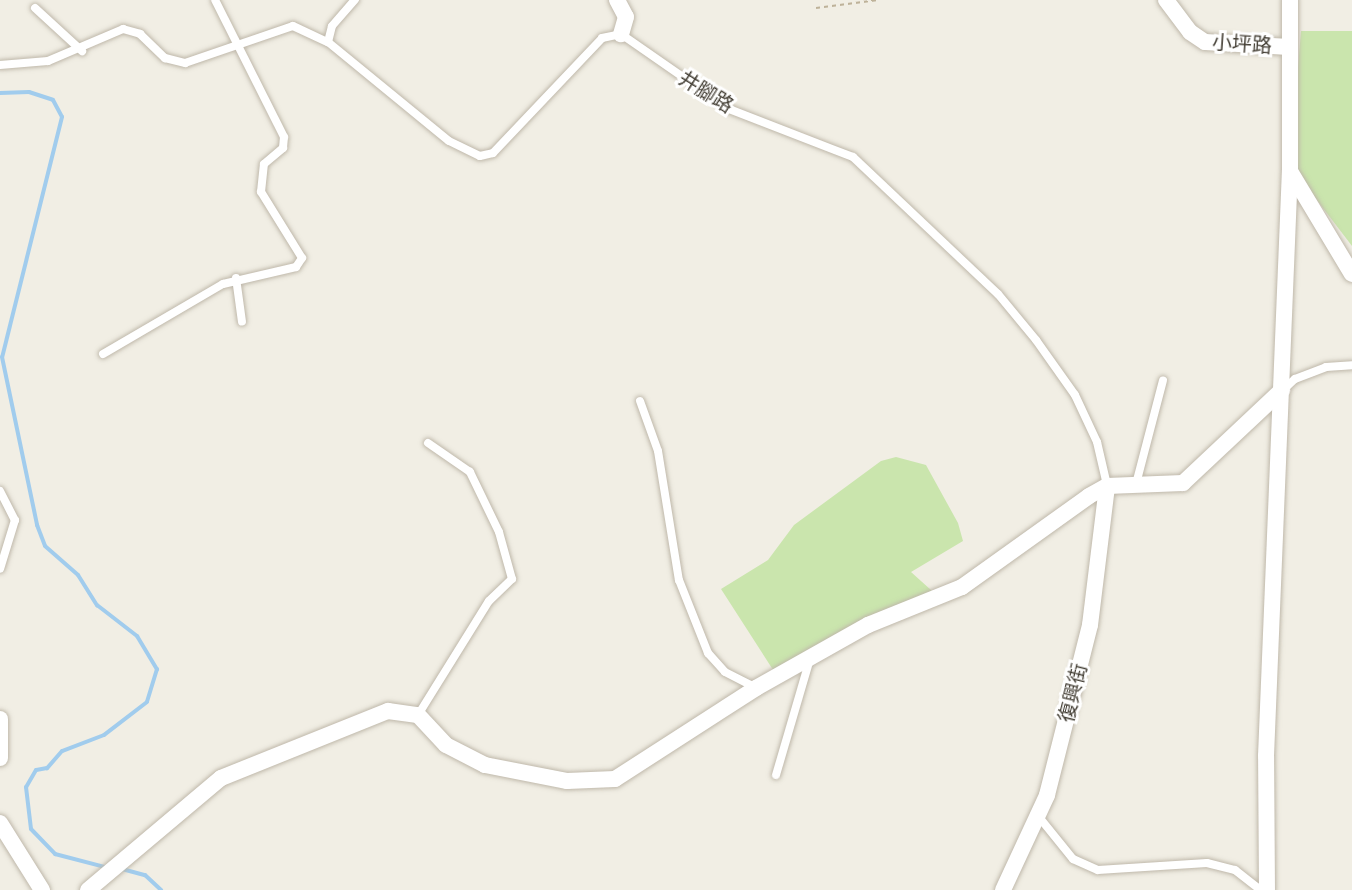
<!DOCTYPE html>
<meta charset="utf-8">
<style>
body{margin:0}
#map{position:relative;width:1352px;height:890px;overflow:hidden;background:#f1eee4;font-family:Rubik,"Noto Sans TC",sans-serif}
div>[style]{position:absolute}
.green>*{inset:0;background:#cae5ad}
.stream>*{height:4px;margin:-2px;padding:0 2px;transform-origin:2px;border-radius:2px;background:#a1cced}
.path>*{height:2px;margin-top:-1px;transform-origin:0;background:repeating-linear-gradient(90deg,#beb299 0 4px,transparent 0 8px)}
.roads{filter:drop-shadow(0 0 2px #bfb8aa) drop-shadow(0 0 2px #bfb8aa)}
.service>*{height:8px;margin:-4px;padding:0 4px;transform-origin:4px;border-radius:4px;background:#fff}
.minor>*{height:16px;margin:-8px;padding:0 8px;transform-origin:8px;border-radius:8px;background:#fff}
span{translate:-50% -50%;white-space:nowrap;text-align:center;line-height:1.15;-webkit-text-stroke:6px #fff;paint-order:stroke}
.street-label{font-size:20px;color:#433e34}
</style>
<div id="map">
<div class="green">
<div style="clip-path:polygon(1301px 31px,1352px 31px,1352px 246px,1290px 165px)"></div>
<div style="clip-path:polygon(896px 457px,926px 465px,958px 523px,963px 541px,911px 572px,941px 599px,777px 676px,721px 589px,768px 560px,794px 525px,881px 461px)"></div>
</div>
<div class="stream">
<div style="left:0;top:93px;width:29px;rotate:-2deg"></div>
<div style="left:29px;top:92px;width:25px;rotate:18deg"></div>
<div style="left:53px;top:100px;width:19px;rotate:62deg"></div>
<div style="left:62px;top:117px;width:247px;rotate:104deg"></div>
<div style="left:2px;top:357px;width:172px;rotate:78.2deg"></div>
<div style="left:37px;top:525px;width:22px;rotate:69deg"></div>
<div style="left:45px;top:546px;width:44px;rotate:41.3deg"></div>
<div style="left:78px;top:575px;width:36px;rotate:58deg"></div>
<div style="left:97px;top:605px;width:51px;rotate:37.8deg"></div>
<div style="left:137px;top:636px;width:39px;rotate:59deg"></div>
<div style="left:157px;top:669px;width:34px;rotate:107deg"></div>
<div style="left:147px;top:702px;width:54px;rotate:142.5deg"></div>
<div style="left:104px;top:735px;width:45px;rotate:159.1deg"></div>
<div style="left:62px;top:751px;width:23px;rotate:131deg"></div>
<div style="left:47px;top:768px;width:11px;rotate:170deg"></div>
<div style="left:36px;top:770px;width:20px;rotate:120deg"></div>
<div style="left:26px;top:787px;width:42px;rotate:83.2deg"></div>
<div style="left:31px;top:829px;width:35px;rotate:46deg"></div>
<div style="left:55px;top:854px;width:52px;rotate:14.6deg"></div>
<div style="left:122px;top:869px;width:24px;rotate:15deg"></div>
<div style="left:145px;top:875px;width:22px;rotate:43deg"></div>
</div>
<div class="path">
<div style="left:816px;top:8px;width:63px;rotate:-7.4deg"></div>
</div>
<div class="roads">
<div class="service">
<div style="left:35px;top:8px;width:64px;rotate:42.5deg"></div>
<div style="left:328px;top:42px;width:16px;rotate:-76deg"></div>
<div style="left:332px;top:26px;width:35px;rotate:-49deg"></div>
<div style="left:0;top:65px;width:48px;rotate:-4.8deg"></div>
<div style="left:48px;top:61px;width:82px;rotate:-23.1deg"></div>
<div style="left:123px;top:29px;width:18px;rotate:16deg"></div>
<div style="left:140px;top:34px;width:35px;rotate:44deg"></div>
<div style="left:165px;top:58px;width:21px;rotate:14deg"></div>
<div style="left:185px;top:63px;width:114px;rotate:-18.9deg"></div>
<div style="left:293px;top:26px;width:38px;rotate:25deg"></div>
<div style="left:328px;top:42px;width:156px;rotate:39.3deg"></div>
<div style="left:449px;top:141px;width:34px;rotate:26deg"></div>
<div style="left:480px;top:156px;width:13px;rotate:-13deg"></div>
<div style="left:493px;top:153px;width:158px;rotate:-46.5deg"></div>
<div style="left:602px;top:38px;width:19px;rotate:-12deg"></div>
<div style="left:621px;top:34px;width:131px;rotate:34.8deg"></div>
<div style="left:729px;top:109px;width:133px;rotate:21.2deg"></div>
<div style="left:853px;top:157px;width:199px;rotate:43.4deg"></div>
<div style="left:998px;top:294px;width:60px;rotate:50.4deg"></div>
<div style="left:1036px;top:340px;width:67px;rotate:54.7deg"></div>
<div style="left:1075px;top:395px;width:52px;rotate:64.9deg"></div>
<div style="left:1097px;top:442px;width:44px;rotate:76.9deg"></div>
<div style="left:236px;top:278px;width:44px;rotate:82.2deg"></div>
<div style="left:103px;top:354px;width:139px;rotate:-30.3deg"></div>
<div style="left:223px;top:284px;width:75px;rotate:-13.1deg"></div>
<div style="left:296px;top:267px;width:11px;rotate:-56deg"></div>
<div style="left:302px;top:258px;width:78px;rotate:-121.8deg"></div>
<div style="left:261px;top:192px;width:28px;rotate:-84deg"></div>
<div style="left:264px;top:164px;width:25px;rotate:-40deg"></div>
<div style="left:283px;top:148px;width:11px;rotate:-85deg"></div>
<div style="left:284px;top:137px;width:153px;rotate:-116.7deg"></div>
<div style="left:1283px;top:390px;width:16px;rotate:-43deg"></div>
<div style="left:1295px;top:379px;width:33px;rotate:-21deg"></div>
<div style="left:1326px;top:367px;width:26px;rotate:-4deg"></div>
<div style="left:640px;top:401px;width:53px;rotate:70.2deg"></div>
<div style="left:658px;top:451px;width:131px;rotate:80.8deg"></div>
<div style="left:679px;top:580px;width:79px;rotate:68.3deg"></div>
<div style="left:708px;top:653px;width:25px;rotate:48deg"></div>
<div style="left:725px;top:672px;width:35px;rotate:27deg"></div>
<div style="left:1136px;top:484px;width:107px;rotate:-75.4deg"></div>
<div style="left:0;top:491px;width:33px;rotate:63deg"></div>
<div style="left:15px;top:520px;width:51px;rotate:107deg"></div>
<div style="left:418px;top:715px;width:134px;rotate:-58.1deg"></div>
<div style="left:489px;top:601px;width:32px;rotate:-44deg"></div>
<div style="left:512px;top:579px;width:49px;rotate:-105.5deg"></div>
<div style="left:499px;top:532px;width:67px;rotate:-115.8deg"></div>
<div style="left:470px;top:472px;width:51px;rotate:-145.4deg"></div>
<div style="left:776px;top:775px;width:121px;rotate:-73.7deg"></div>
<div style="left:1039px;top:817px;width:54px;rotate:51deg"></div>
<div style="left:1073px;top:859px;width:27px;rotate:24deg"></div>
<div style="left:1098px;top:870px;width:109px;rotate:-3.7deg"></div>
<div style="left:1207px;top:863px;width:29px;rotate:14deg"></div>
<div style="left:1235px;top:870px;width:33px;rotate:38deg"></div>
</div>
<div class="minor">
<div style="left:617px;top:0;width:19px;rotate:62deg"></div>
<div style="left:626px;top:17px;width:18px;rotate:106deg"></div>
<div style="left:1166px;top:0;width:40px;rotate:53deg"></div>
<div style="left:1190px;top:32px;width:18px;rotate:34deg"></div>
<div style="left:1205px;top:42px;width:84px;rotate:3.4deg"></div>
<div style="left:1290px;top:171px;width:120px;rotate:59deg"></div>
<div style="left:0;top:719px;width:39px;rotate:90deg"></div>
<div style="left:0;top:823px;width:79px;rotate:57.9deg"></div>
<div style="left:88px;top:890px;width:174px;rotate:-40.1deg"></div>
<div style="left:221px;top:778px;width:180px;rotate:-21.9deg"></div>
<div style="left:388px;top:711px;width:30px;rotate:8deg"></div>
<div style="left:418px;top:715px;width:41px;rotate:47deg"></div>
<div style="left:446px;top:745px;width:44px;rotate:27.1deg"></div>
<div style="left:485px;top:765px;width:84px;rotate:11deg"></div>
<div style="left:567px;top:781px;width:48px;rotate:-2.4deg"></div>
<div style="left:615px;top:779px;width:168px;rotate:-32.8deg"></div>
<div style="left:756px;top:688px;width:129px;rotate:-29.4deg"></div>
<div style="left:868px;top:625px;width:101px;rotate:-22deg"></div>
<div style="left:962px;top:587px;width:156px;rotate:-35.6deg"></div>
<div style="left:1089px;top:496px;width:21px;rotate:-29deg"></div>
<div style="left:1107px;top:486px;width:76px;rotate:-2.3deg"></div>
<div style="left:1183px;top:483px;width:136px;rotate:-43.2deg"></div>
<div style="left:1003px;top:890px;width:105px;rotate:-65.1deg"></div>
<div style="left:1047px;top:795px;width:175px;rotate:-75.8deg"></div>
<div style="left:1090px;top:625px;width:140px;rotate:-83deg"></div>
<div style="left:1267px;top:890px;width:134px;rotate:-90.4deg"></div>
<div style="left:1266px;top:756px;width:587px;rotate:-87.66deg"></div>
<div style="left:1290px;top:169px;width:169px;rotate:-90deg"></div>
</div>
</div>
<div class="street-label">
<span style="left:1242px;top:44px;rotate:4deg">小坪路</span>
<span style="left:706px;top:92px;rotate:32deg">井腳路</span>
<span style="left:1073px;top:693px;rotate:-76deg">復興街</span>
</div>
</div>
